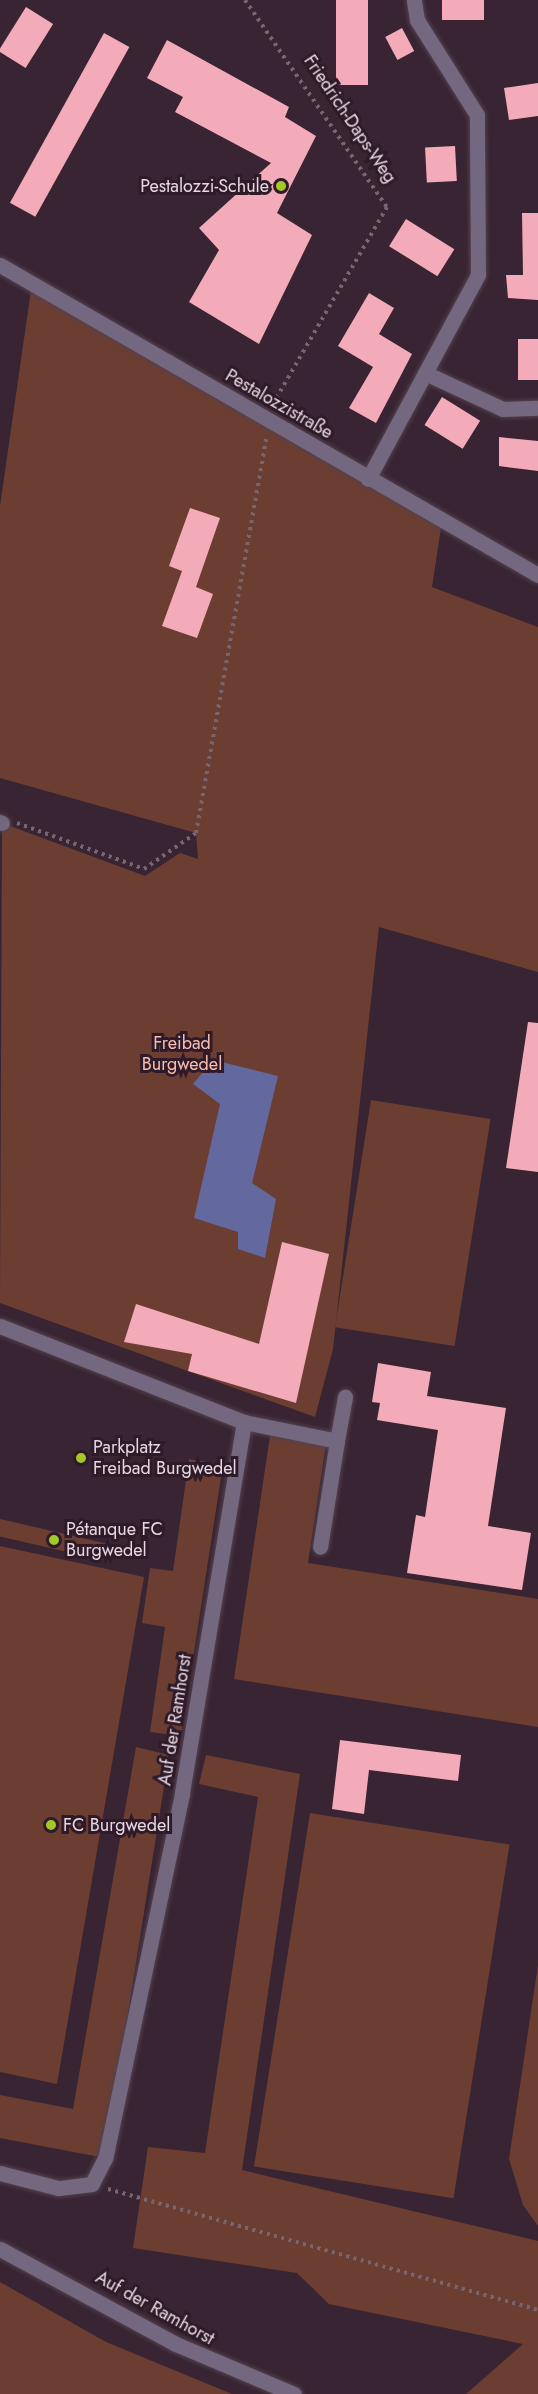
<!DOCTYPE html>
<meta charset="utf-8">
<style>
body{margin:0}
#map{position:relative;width:538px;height:2394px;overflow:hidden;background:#382432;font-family:Jost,sans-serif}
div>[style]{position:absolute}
.green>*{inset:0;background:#6c3e32;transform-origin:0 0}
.water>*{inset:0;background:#63689f}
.building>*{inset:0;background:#f4abb9;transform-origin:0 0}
.path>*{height:4px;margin-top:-2px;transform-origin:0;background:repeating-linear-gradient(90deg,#776571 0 3px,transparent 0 7.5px)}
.roads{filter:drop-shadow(0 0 2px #54414e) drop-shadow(0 0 2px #54414e)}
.minor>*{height:15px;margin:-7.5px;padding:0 7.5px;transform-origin:7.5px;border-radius:7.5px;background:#746880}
.dots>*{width:16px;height:16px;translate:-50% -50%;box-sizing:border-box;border:3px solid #2e1a28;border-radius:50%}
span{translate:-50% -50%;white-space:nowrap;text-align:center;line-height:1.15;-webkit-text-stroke:6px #2e1a28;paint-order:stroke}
.street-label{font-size:18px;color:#e6d8e1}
.poi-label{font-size:18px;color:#e6d8e1}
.right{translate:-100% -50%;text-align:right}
.left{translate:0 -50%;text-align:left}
.park-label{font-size:18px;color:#f7beaf}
</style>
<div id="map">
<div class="green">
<div style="clip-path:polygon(32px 283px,442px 521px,432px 587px,538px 627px,538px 972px,379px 927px,333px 1349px,315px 1417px,0 1303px,2px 823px,145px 876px,180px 853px,198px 859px,196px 833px,0 778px,0 506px)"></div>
<div style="left:371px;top:1100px;width:121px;height:230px;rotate:9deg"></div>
<div style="clip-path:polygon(271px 1429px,326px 1444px,308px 1563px,538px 1599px,538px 1727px,234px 1679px)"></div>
<div style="clip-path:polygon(189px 1459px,223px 1465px,181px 1736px,150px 1732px,165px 1627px,142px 1623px,150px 1568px,173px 1571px)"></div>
<div style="left:0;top:1519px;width:111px;height:17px;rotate:13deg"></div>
<div style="clip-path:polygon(0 1546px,144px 1577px,57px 2084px,0 2072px)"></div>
<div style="clip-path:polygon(136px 1747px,169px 1755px,105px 2158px,0 2138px,0 2095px,73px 2109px)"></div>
<div style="clip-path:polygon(206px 1755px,300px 1774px,242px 2170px,538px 2241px,538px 2394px,466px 2394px,523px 2344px,329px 2304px,297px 2273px,133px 2248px,148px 2147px,205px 2153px,258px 1797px,199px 1784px)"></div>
<div style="left:310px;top:1813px;width:202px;height:358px;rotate:9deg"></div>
<div style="clip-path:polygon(538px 1965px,538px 2226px,523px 2205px,509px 2159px)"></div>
<div style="clip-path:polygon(0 2282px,106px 2342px,232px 2394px,0 2394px)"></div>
</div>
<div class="water">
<div style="clip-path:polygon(213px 1060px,278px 1076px,252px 1183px,276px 1199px,265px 1258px,238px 1249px,238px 1232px,194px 1218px,220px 1104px,193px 1084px)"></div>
</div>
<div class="building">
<div style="left:336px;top:0;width:32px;height:85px"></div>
<div style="left:442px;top:0;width:42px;height:20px"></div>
<div style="left:26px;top:7px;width:32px;height:52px;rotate:32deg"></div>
<div style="left:402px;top:28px;width:26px;height:19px;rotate:62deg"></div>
<div style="left:104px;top:33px;width:29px;height:194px;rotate:29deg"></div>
<div style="clip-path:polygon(167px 40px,289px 107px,285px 117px,316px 136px,277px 213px,312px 235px,259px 344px,189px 302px,219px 250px,199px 228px,271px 163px,175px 112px,183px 97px,147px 78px)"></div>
<div style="clip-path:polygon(538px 83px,538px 116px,509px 120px,504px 88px)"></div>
<div style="left:455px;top:146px;width:35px;height:30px;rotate:87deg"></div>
<div style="clip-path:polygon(522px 213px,538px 213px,538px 300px,508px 298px,506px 275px,523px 275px)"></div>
<div style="left:406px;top:219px;width:57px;height:32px;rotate:32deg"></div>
<div style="clip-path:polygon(369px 293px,394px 308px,379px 334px,412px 354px,376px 423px,349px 408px,373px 367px,338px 346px)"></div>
<div style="left:538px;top:339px;width:41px;height:20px;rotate:90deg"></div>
<div style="left:442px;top:397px;width:45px;height:33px;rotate:32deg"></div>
<div style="clip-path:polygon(499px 437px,538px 441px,538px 471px,499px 466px)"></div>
<div style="clip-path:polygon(190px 508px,220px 518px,196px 587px,213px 594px,197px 638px,162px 626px,182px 571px,169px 566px)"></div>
<div style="clip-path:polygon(528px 1022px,538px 1023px,538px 1172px,506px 1168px)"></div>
<div style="clip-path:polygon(282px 1242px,329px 1254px,296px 1403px,188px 1371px,192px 1354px,124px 1342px,136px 1304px,259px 1344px)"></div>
<div style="clip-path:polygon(378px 1363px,431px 1372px,427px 1396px,506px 1408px,488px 1526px,531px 1533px,522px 1590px,407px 1573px,416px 1515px,425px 1517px,438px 1430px,377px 1420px,380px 1403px,372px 1402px)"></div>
<div style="clip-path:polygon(340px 1740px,461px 1755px,458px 1781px,369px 1770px,364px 1814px,332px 1809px)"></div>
</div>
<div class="path">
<div style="left:245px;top:0;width:251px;rotate:55.6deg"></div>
<div style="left:387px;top:207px;width:225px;rotate:120.1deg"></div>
<div style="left:17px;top:823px;width:135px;rotate:19.9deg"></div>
<div style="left:144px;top:869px;width:63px;rotate:-34.7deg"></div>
<div style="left:196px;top:833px;width:400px;rotate:-79.9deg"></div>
<div style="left:108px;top:2189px;width:447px;rotate:15.7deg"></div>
</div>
<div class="roads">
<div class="minor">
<div style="left:0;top:265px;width:621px;rotate:29.95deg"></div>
<div style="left:425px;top:373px;width:86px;rotate:24.8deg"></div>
<div style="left:503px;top:409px;width:35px;rotate:-2deg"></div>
<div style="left:368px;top:479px;width:232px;rotate:-61.7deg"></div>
<div style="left:478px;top:275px;width:160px;rotate:-90.4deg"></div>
<div style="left:477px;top:115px;width:112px;rotate:-122.3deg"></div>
<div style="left:417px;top:20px;width:20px;rotate:-99deg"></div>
<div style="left:0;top:822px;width:2px;rotate:27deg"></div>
<div style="left:0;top:1326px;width:262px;rotate:21.5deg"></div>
<div style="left:244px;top:1422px;width:377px;rotate:99.5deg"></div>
<div style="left:182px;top:1794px;width:372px;rotate:101.9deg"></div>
<div style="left:105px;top:2158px;width:29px;rotate:117deg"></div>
<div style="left:92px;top:2184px;width:34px;rotate:173deg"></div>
<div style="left:58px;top:2188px;width:60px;rotate:-165.5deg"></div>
<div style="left:244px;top:1422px;width:95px;rotate:11.5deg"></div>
<div style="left:337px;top:1441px;width:107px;rotate:99.1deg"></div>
<div style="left:337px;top:1441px;width:45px;rotate:-79.7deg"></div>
<div style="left:0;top:2249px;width:200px;rotate:28.4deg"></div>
<div style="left:176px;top:2344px;width:128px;rotate:23deg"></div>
</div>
</div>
<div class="dots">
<div style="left:281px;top:186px;background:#a3c926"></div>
<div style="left:81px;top:1458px;background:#a3c926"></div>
<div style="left:54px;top:1540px;background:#a3c926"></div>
<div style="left:51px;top:1825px;background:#a3c926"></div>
</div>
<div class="street-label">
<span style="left:350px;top:119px;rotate:56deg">Friedrich-Daps-Weg</span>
<span style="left:279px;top:404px;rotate:30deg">Pestalozzistraße</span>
<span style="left:175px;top:1720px;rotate:-81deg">Auf der Ramhorst</span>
<span style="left:155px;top:2308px;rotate:29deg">Auf der Ramhorst</span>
</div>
<div class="poi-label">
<span class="right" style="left:269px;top:186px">Pestalozzi-Schule</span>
<span class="left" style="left:93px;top:1458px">Parkplatz<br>Freibad Burgwedel</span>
<span class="left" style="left:66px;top:1540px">Pétanque FC<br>Burgwedel</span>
<span class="left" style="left:63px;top:1825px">FC Burgwedel</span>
</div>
<div class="park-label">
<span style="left:182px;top:1054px">Freibad<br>Burgwedel</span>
</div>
</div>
